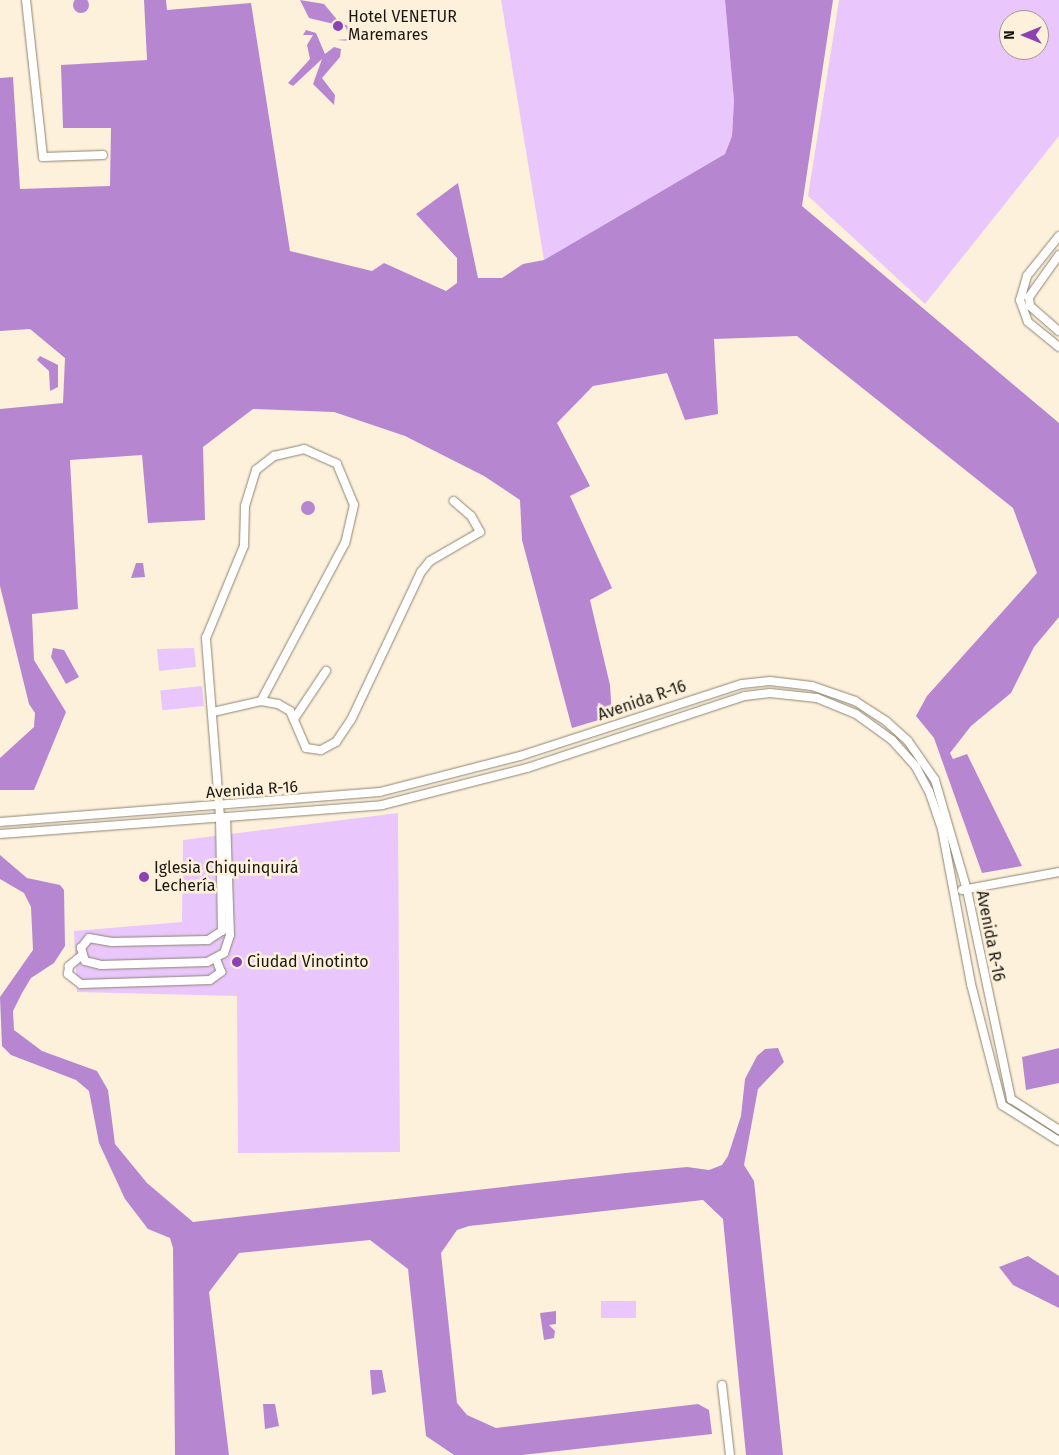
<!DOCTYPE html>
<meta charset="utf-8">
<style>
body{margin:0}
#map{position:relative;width:1059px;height:1455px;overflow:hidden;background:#fdf1dc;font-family:"Fira Sans",sans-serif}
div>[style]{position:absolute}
.green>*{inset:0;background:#e9c7fc;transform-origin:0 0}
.water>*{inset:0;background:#b686d0}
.round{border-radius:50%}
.roads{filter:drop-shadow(0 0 1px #8f8471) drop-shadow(0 0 1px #8f8471)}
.minor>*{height:8px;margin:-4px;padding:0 4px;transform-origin:4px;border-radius:4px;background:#fff}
.dots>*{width:14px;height:14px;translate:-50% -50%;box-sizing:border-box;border:2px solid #fdf1dc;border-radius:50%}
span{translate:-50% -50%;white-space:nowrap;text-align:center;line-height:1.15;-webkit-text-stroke:5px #fdf1dc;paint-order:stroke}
.poi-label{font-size:16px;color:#1b1710}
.left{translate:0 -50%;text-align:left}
.street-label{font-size:16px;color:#1b1710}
.north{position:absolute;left:999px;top:10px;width:50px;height:50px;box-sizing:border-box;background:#fdf1dc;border:1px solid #a39a8a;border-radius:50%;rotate:270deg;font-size:14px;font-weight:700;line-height:20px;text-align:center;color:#1b1710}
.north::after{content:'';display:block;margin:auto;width:18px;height:22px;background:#8e41b2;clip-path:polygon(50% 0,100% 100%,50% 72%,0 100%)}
</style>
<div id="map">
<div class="green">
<div style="clip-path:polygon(501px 0,725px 0,734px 101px,732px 136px,725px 154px,544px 260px)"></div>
<div style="clip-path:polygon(evenodd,839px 0,1059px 0,1059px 136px,925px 304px,808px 196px,839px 0,1009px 20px,1039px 20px,1039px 50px,1009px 50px,1009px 20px)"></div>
<div style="clip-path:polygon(194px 648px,196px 667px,159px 671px,157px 649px)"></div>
<div style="left:202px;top:686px;width:20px;height:42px;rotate:84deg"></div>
<div style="clip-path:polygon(398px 813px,400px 1152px,238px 1153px,237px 996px,77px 992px,74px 931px,182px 922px,183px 840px)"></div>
<div style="left:636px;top:1301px;width:17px;height:35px;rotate:90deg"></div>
</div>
<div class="water">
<div class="round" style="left:73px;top:-3px;width:16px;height:16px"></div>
<div style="clip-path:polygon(144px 0,166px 0,167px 10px,251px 3px,290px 251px,372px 271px,384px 263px,446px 291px,457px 283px,457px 258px,416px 214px,458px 183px,478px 278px,502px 278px,523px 264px,544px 260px,725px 154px,732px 136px,734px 101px,725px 0,833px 0,802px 206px,1059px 423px,1059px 617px,1034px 647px,1011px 693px,971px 726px,950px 753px,953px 759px,967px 754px,1022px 866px,982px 873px,934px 738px,916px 716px,927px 696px,1037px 573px,1013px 508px,797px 336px,714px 339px,718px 414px,685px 420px,667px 373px,593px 386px,557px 423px,590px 486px,570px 496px,612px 588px,590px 600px,610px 685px,612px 716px,572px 728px,522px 540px,520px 500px,484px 476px,405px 436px,334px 412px,253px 409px,203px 447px,205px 520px,148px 523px,142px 455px,70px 460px,78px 609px,32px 614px,34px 660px,66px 712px,34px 790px,0 790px,0 758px,34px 727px,35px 713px,29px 704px,0 586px,0 409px,63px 403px,65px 358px,30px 329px,0 331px,0 78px,13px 77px,20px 189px,110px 186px,111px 128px,63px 128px,61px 65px,147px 60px)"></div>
<div style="clip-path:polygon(300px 0,324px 4px,339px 22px,352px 28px,351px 41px,337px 40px,349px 39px,346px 27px,309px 18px)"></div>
<div style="clip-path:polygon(306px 30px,316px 33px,325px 54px,334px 47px,341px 49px,340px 57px,322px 78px,335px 95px,334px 105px,313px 84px,322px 59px,293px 86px,288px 83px,310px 59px,307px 45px,313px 35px,303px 35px)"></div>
<div style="clip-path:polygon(40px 356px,58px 365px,58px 387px,50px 391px,49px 371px,37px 360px)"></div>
<div class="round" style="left:301px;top:501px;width:14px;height:14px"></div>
<div style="clip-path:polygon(136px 563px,143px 563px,145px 577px,131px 578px)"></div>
<div style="clip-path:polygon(53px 648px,64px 650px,79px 677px,66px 684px,51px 657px)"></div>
<div style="clip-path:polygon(0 855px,27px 878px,60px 885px,64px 890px,65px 946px,54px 963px,31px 978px,22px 993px,13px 1011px,14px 1030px,42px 1051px,97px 1071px,108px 1090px,115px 1144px,147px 1183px,193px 1222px,626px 1173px,687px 1167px,709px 1170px,722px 1165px,728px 1156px,741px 1116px,745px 1079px,757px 1056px,765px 1049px,778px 1048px,784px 1062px,758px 1089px,744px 1165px,754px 1181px,783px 1455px,746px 1455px,723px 1219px,703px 1200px,469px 1226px,457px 1230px,441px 1253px,457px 1403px,467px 1415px,496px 1428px,698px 1404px,709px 1410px,712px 1434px,522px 1455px,454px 1455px,426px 1436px,408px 1269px,370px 1240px,239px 1253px,209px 1292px,229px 1455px,175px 1455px,173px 1248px,170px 1238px,148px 1229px,125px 1199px,99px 1143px,89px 1091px,76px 1080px,11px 1055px,2px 1046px,0 997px,33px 950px,31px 907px,24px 893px,0 879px)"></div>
<div style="clip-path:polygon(1059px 1048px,1059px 1083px,1026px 1090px,1022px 1057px)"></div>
<div style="clip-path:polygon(1028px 1256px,1059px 1276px,1059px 1308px,1013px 1285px,999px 1267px)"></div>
<div style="clip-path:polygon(556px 1311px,556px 1324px,549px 1325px,555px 1331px,554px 1338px,544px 1340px,540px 1313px)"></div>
<div style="clip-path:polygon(370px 1370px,382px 1370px,386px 1392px,372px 1395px)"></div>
<div style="clip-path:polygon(263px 1404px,275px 1404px,279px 1426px,265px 1429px)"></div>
</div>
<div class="roads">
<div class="minor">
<div style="left:26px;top:0;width:158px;rotate:83.8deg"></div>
<div style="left:43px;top:157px;width:60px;rotate:-1.9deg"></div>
<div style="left:1059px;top:236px;width:51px;rotate:128.7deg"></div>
<div style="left:1027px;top:276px;width:25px;rotate:106deg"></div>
<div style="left:1020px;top:300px;width:23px;rotate:70deg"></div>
<div style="left:1028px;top:322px;width:40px;rotate:39deg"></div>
<div style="left:1059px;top:255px;width:52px;rotate:125.5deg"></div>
<div style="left:1029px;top:297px;width:9px;rotate:84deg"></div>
<div style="left:1030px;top:306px;width:38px;rotate:41deg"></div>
<div style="left:213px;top:712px;width:49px;rotate:-12.9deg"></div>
<div style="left:261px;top:701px;width:17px;rotate:10deg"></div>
<div style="left:278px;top:704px;width:14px;rotate:30deg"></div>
<div style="left:290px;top:711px;width:40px;rotate:66.6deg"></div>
<div style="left:306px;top:748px;width:15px;rotate:8deg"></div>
<div style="left:321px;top:750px;width:17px;rotate:-28deg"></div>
<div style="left:336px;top:742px;width:27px;rotate:-56deg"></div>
<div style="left:351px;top:720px;width:164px;rotate:-64.7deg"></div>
<div style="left:421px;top:572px;width:14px;rotate:-51deg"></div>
<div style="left:430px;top:561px;width:58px;rotate:-30.1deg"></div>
<div style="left:480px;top:532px;width:18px;rotate:-119deg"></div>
<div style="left:471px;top:516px;width:23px;rotate:-139deg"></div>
<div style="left:294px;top:719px;width:58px;rotate:-56.3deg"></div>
<div style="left:226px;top:817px;width:118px;rotate:88.1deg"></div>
<div style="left:230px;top:935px;width:19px;rotate:108deg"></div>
<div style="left:224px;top:953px;width:19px;rotate:152deg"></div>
<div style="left:207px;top:962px;width:106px;rotate:178.4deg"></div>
<div style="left:101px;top:965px;width:16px;rotate:-166deg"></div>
<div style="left:85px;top:961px;width:14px;rotate:-107deg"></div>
<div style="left:81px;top:948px;width:13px;rotate:-51deg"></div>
<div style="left:89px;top:938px;width:23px;rotate:10deg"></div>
<div style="left:112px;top:942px;width:96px;rotate:-1.2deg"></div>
<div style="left:208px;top:940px;width:17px;rotate:-33deg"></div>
<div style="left:222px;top:931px;width:114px;rotate:-91deg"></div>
<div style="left:220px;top:817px;width:180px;rotate:-94.5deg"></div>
<div style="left:206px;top:638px;width:100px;rotate:-67.6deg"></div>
<div style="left:244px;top:546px;width:40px;rotate:-88.6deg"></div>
<div style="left:245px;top:506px;width:38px;rotate:-73deg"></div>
<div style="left:256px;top:470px;width:23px;rotate:-38deg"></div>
<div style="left:274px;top:456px;width:31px;rotate:-13deg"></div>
<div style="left:304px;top:449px;width:36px;rotate:24deg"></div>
<div style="left:337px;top:464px;width:44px;rotate:67.5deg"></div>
<div style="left:354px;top:505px;width:39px;rotate:103deg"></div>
<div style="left:345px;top:543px;width:179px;rotate:118deg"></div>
<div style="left:0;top:822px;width:381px;rotate:-4.5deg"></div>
<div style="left:380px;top:792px;width:145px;rotate:-14.4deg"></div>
<div style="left:520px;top:756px;width:233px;rotate:-18deg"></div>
<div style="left:742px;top:684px;width:28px;rotate:-6deg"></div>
<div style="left:770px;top:681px;width:42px;rotate:6.8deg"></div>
<div style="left:812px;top:686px;width:46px;rotate:19.2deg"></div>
<div style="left:855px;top:701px;width:38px;rotate:33deg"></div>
<div style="left:887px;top:722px;width:28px;rotate:42deg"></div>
<div style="left:908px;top:741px;width:47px;rotate:55.3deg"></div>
<div style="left:935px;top:780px;width:115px;rotate:73.8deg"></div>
<div style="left:967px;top:890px;width:214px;rotate:78.1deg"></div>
<div style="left:0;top:834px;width:383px;rotate:-4.3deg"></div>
<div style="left:382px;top:805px;width:150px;rotate:-14.3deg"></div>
<div style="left:527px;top:768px;width:230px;rotate:-18.3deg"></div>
<div style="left:745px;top:696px;width:25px;rotate:-7deg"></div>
<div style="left:770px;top:693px;width:47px;rotate:6.1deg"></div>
<div style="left:817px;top:698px;width:42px;rotate:22.3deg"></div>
<div style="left:856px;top:714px;width:44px;rotate:35.8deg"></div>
<div style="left:892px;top:740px;width:36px;rotate:48deg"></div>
<div style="left:916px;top:767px;width:27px;rotate:62deg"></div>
<div style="left:929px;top:791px;width:40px;rotate:71.1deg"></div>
<div style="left:942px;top:829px;width:158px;rotate:79.4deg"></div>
<div style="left:971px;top:984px;width:125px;rotate:75.6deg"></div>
<div style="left:962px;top:890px;width:99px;rotate:-10.5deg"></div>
<div style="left:81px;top:956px;width:16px;rotate:140deg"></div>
<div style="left:69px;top:966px;width:8px;rotate:97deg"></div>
<div style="left:68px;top:974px;width:16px;rotate:38deg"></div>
<div style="left:81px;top:984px;width:129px;rotate:-1.8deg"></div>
<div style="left:210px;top:980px;width:14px;rotate:-36deg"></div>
<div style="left:221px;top:972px;width:14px;rotate:-111deg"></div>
<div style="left:1011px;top:1099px;width:57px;rotate:32.9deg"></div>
<div style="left:1002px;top:1105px;width:67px;rotate:32.3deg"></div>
<div style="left:722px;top:1385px;width:70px;rotate:83.5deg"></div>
</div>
</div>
<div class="dots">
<div style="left:338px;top:26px;background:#8e41b2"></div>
<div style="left:144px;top:877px;background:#8e41b2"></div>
<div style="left:237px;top:962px;background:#8e41b2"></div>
</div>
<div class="poi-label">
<span class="left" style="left:348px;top:26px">Hotel VENETUR<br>Maremares</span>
<span class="left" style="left:154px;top:877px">Iglesia Chiquinquirá<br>Lechería</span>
<span class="left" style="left:247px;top:962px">Ciudad Vinotinto</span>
</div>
<div class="street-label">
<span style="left:642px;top:701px;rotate:-19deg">Avenida R-16</span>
<span style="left:252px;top:790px;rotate:-4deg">Avenida R-16</span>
<span style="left:990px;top:936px;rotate:79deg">Avenida R-16</span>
</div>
<div class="north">N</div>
</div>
